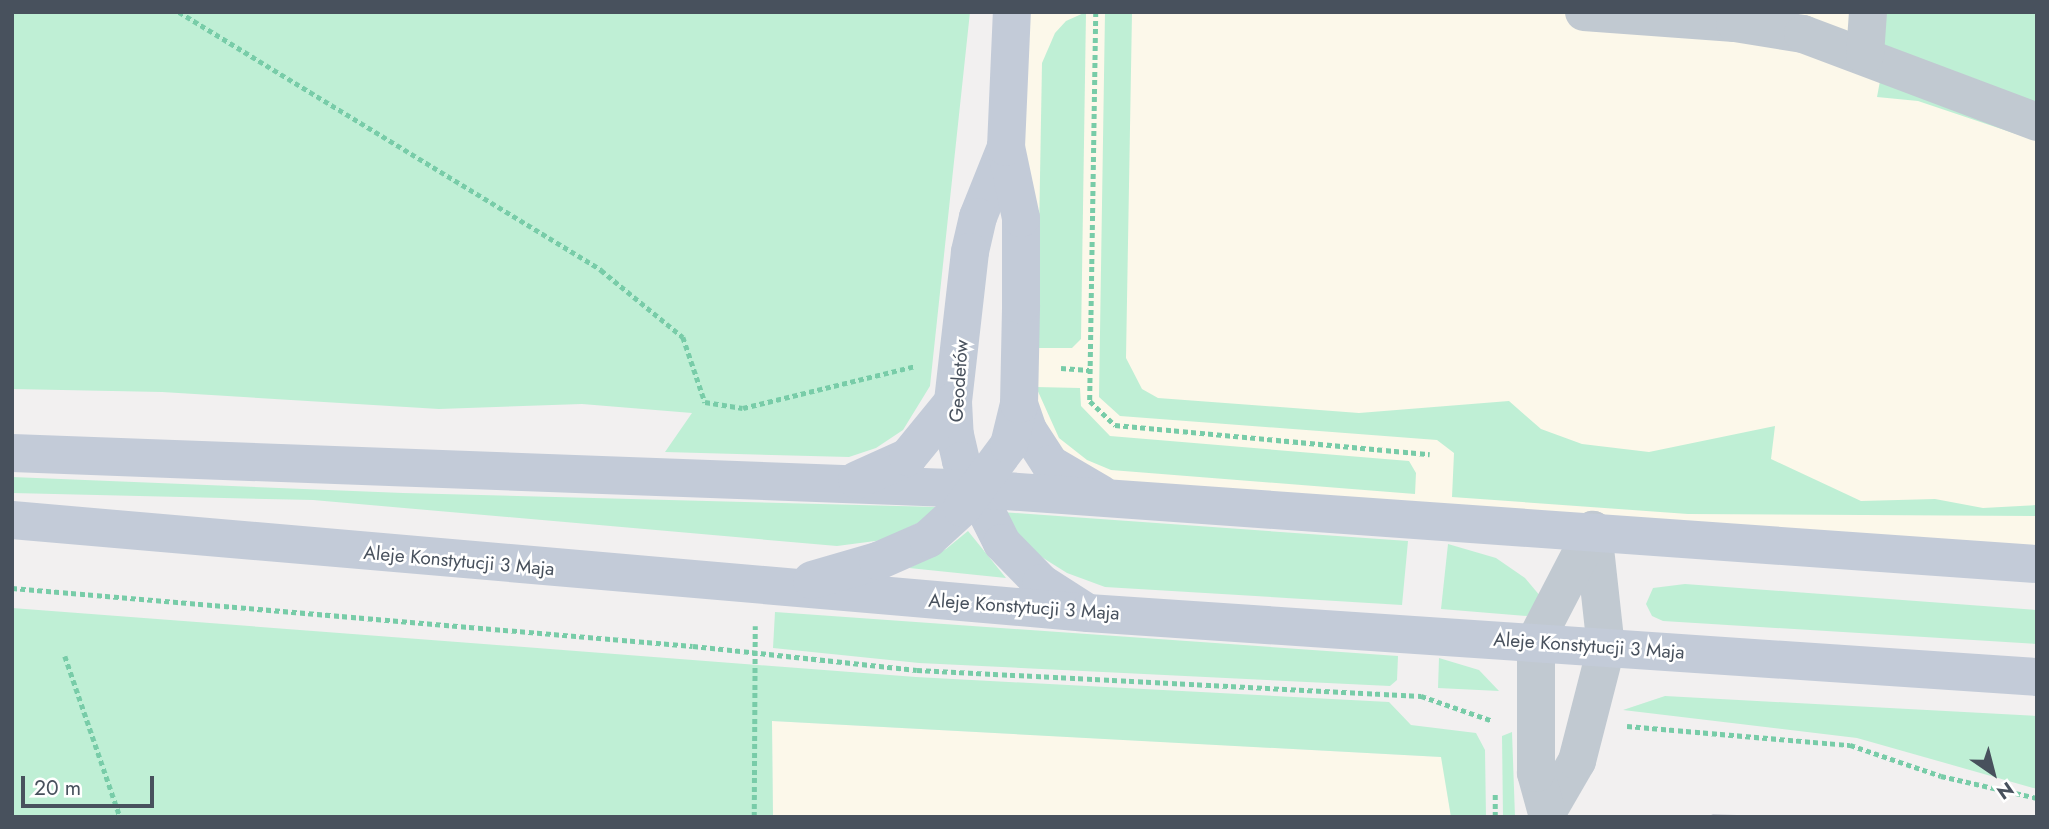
<!DOCTYPE html>
<meta charset="utf-8">
<style>
body{margin:0}
#map{position:relative;width:2049px;height:829px;overflow:hidden;background:#f2f0f0;font-family:Jost,sans-serif}
div>[style]{position:absolute}
.commercial>*{inset:0;background:#fcf8ea}
.green>*{inset:0;background:#bfefd5}
.building>*{inset:0;background:#cdced4}
.path>*{height:4.5px;margin-top:-2.25px;transform-origin:0;background:repeating-linear-gradient(90deg,#78cca8 0 5px,transparent 0 8.5px)}
.street>*{height:38px;margin:-19px;padding:0 19px;transform-origin:19px;border-radius:19px;background:#c1c9d1}
.secondary>*{height:38px;margin:-19px;padding:0 19px;transform-origin:19px;border-radius:19px;background:#c3cbd8}
span{translate:-50% -50%;white-space:nowrap;text-align:center;line-height:1.15;-webkit-text-stroke:5px #fff;paint-order:stroke}
.street-label{font-size:19px;color:#48515d}
.frame{position:absolute;inset:0;border:14px solid #48515d;pointer-events:none}
.north{position:absolute;left:1958px;top:738px;width:70px;height:70px;-webkit-text-stroke:5px #fff;paint-order:stroke;rotate:145deg;font-size:19px;font-weight:700;line-height:28px;text-align:center;color:#48515d}
.north::after{content:'';display:block;margin:auto;width:24px;height:32px;background:#48515d;clip-path:polygon(50% 0,100% 100%,50% 72%,0 100%)}
.scale{position:absolute;left:21px;top:776px;width:133px;height:32px;box-sizing:border-box;border:4px solid #48515d;border-top:0;padding-left:9px;font-size:21px;line-height:24px;white-space:nowrap;color:#48515d;-webkit-text-stroke:5px #fff;paint-order:stroke}
</style>
<div id="map">
<div class="commercial">
<div style="clip-path:polygon(1012px 12px,2037px 12px,2037px 564px,1117px 499px,1037px 447px)"></div>
<div style="clip-path:polygon(772px 721px,1442px 757px,1451px 817px,773px 817px)"></div>
</div>
<div class="green">
<div style="clip-path:polygon(12px 12px,970px 12px,930px 386px,903px 430px,876px 448px,849px 457px,665px 452px,692px 413px,582px 404px,439px 409px,162px 392px,12px 389px)"></div>
<div style="clip-path:polygon(1086px 12px,1081px 339px,1072px 348px,1037px 348px,1042px 63px,1055px 33px,1066px 21px)"></div>
<div style="clip-path:polygon(1105px 12px,1132px 13px,1126px 358px,1142px 389px,1158px 398px,1359px 413px,1509px 401px,1541px 429px,1582px 444px,1649px 452px,1775px 426px,1771px 459px,1861px 501px,1935px 499px,1983px 508px,2037px 505px,2037px 516px,1688px 514px,1452px 497px,1454px 453px,1437px 440px,1120px 416px,1099px 397px)"></div>
<div style="clip-path:polygon(1868px 12px,2037px 12px,2037px 141px,1918px 101px,1877px 97px,1880px 81px,1865px 55px)"></div>
<div style="clip-path:polygon(1036px 387px,1080px 388px,1081px 406px,1110px 436px,1409px 461px,1416px 473px,1415px 494px,1111px 470px,1087px 460px,1059px 438px)"></div>
<div style="clip-path:polygon(12px 477px,403px 493px,937px 507px,932px 516px,883px 540px,837px 546px,313px 500px,12px 493px)"></div>
<div style="clip-path:polygon(1002px 512px,1408px 541px,1402px 605px,1105px 587px,1067px 573px,1032px 551px)"></div>
<div style="clip-path:polygon(968px 531px,1006px 578px,909px 568px,946px 549px)"></div>
<div style="clip-path:polygon(1448px 544px,1496px 558px,1525px 578px,1541px 597px,1527px 616px,1441px 609px)"></div>
<div style="clip-path:polygon(1685px 584px,2037px 610px,2037px 644px,1663px 621px,1652px 616px,1646px 604px,1653px 588px)"></div>
<div style="clip-path:polygon(12px 608px,916px 677px,1389px 702px,1411px 725px,1476px 733px,1485px 750px,1486px 817px,1451px 817px,1441px 757px,772px 721px,773px 817px,12px 817px)"></div>
<div style="clip-path:polygon(775px 612px,1398px 656px,1397px 680px,1390px 686px,919px 663px,773px 648px)"></div>
<div style="clip-path:polygon(1439px 658px,1479px 670px,1499px 691px,1438px 688px)"></div>
<div style="clip-path:polygon(1665px 696px,2037px 716px,2037px 789px,1857px 738px,1623px 710px)"></div>
<div style="clip-path:polygon(1512px 732px,1515px 817px,1503px 817px,1502px 736px)"></div>
</div>
<div class="building">
<div style="clip-path:polygon(1713px 814px,1737px 815px,1737px 817px,1707px 817px)"></div>
</div>
<div class="path">
<div style="left:179px;top:12px;width:495px;rotate:31.4deg"></div>
<div style="left:601px;top:270px;width:106px;rotate:39.3deg"></div>
<div style="left:683px;top:337px;width:69px;rotate:71.3deg"></div>
<div style="left:705px;top:402px;width:38px;rotate:9deg"></div>
<div style="left:743px;top:408px;width:177px;rotate:-13.7deg"></div>
<div style="left:1096px;top:12px;width:389px;rotate:90.9deg"></div>
<div style="left:1090px;top:401px;width:35px;rotate:44deg"></div>
<div style="left:1115px;top:425px;width:316px;rotate:5.3deg"></div>
<div style="left:1061px;top:368px;width:28px;rotate:4deg"></div>
<div style="left:12px;top:588px;width:683px;rotate:4.87deg"></div>
<div style="left:693px;top:646px;width:225px;rotate:6.1deg"></div>
<div style="left:917px;top:670px;width:505px;rotate:2.95deg"></div>
<div style="left:1421px;top:696px;width:76px;rotate:19.1deg"></div>
<div style="left:65px;top:656px;width:170px;rotate:71.1deg"></div>
<div style="left:1627px;top:726px;width:224px;rotate:4.9deg"></div>
<div style="left:1850px;top:745px;width:96px;rotate:18.8deg"></div>
<div style="left:1941px;top:776px;width:98px;rotate:12.9deg"></div>
<div style="left:754px;top:817px;width:191px;rotate:-89.7deg"></div>
<div style="left:1495px;top:817px;width:24px;rotate:-90deg"></div>
</div>
<div class="street">
<div style="left:1584px;top:12px;width:151px;rotate:4.2deg"></div>
<div style="left:1735px;top:23px;width:69px;rotate:9.2deg"></div>
<div style="left:1803px;top:34px;width:250px;rotate:20.6deg"></div>
<div style="left:1865px;top:55px;width:43px;rotate:-86deg"></div>
<div style="left:1548px;top:811px;width:58px;rotate:-59.9deg"></div>
<div style="left:1577px;top:761px;width:117px;rotate:-75.6deg"></div>
<div style="left:1606px;top:648px;width:119px;rotate:-96.3deg"></div>
<div style="left:1548px;top:817px;width:46px;rotate:-105.3deg"></div>
<div style="left:1536px;top:773px;width:133px;rotate:-90deg"></div>
<div style="left:1536px;top:640px;width:124px;rotate:-62.6deg"></div>
</div>
<div class="secondary">
<div style="left:1006px;top:147px;width:75px;rotate:111.8deg"></div>
<div style="left:978px;top:217px;width:36px;rotate:103deg"></div>
<div style="left:970px;top:252px;width:151px;rotate:96.5deg"></div>
<div style="left:953px;top:402px;width:33px;rotate:87deg"></div>
<div style="left:955px;top:435px;width:27px;rotate:77deg"></div>
<div style="left:961px;top:461px;width:92px;rotate:63.4deg"></div>
<div style="left:1002px;top:543px;width:56px;rotate:45.7deg"></div>
<div style="left:1041px;top:583px;width:50px;rotate:32.7deg"></div>
<div style="left:1019px;top:404px;width:28px;rotate:71deg"></div>
<div style="left:1028px;top:430px;width:40px;rotate:57.1deg"></div>
<div style="left:1050px;top:464px;width:59px;rotate:30.5deg"></div>
<div style="left:12px;top:453px;width:966px;rotate:2.14deg"></div>
<div style="left:977px;top:489px;width:1063px;rotate:4.05deg"></div>
<div style="left:857px;top:480px;width:56px;rotate:-24.3deg"></div>
<div style="left:908px;top:457px;width:71px;rotate:-50.7deg"></div>
<div style="left:12px;top:520px;width:1080px;rotate:4.94deg"></div>
<div style="left:1088px;top:613px;width:951px;rotate:3.86deg"></div>
<div style="left:812px;top:580px;width:69px;rotate:-16.1deg"></div>
<div style="left:878px;top:561px;width:55px;rotate:-23.7deg"></div>
<div style="left:928px;top:539px;width:46px;rotate:-42.4deg"></div>
<div style="left:962px;top:508px;width:79px;rotate:-53.3deg"></div>
<div style="left:1009px;top:445px;width:42px;rotate:-76.3deg"></div>
<div style="left:1019px;top:404px;width:99px;rotate:-88.8deg"></div>
<div style="left:1021px;top:305px;width:87px;rotate:-90deg"></div>
<div style="left:1021px;top:218px;width:73px;rotate:-101.9deg"></div>
<div style="left:1006px;top:147px;width:135px;rotate:-87.5deg"></div>
</div>
<div class="street-label">
<span style="left:959px;top:381px;rotate:-86deg">Geodetów</span>
<span style="left:459px;top:561px;rotate:5deg">Aleje Konstytucji 3 Maja</span>
<span style="left:1024px;top:607px;rotate:4deg">Aleje Konstytucji 3 Maja</span>
<span style="left:1589px;top:646px;rotate:4deg">Aleje Konstytucji 3 Maja</span>
</div>
<div class="frame"></div>
<div class="north">N</div>
<div class="scale">20 m</div>
</div>
